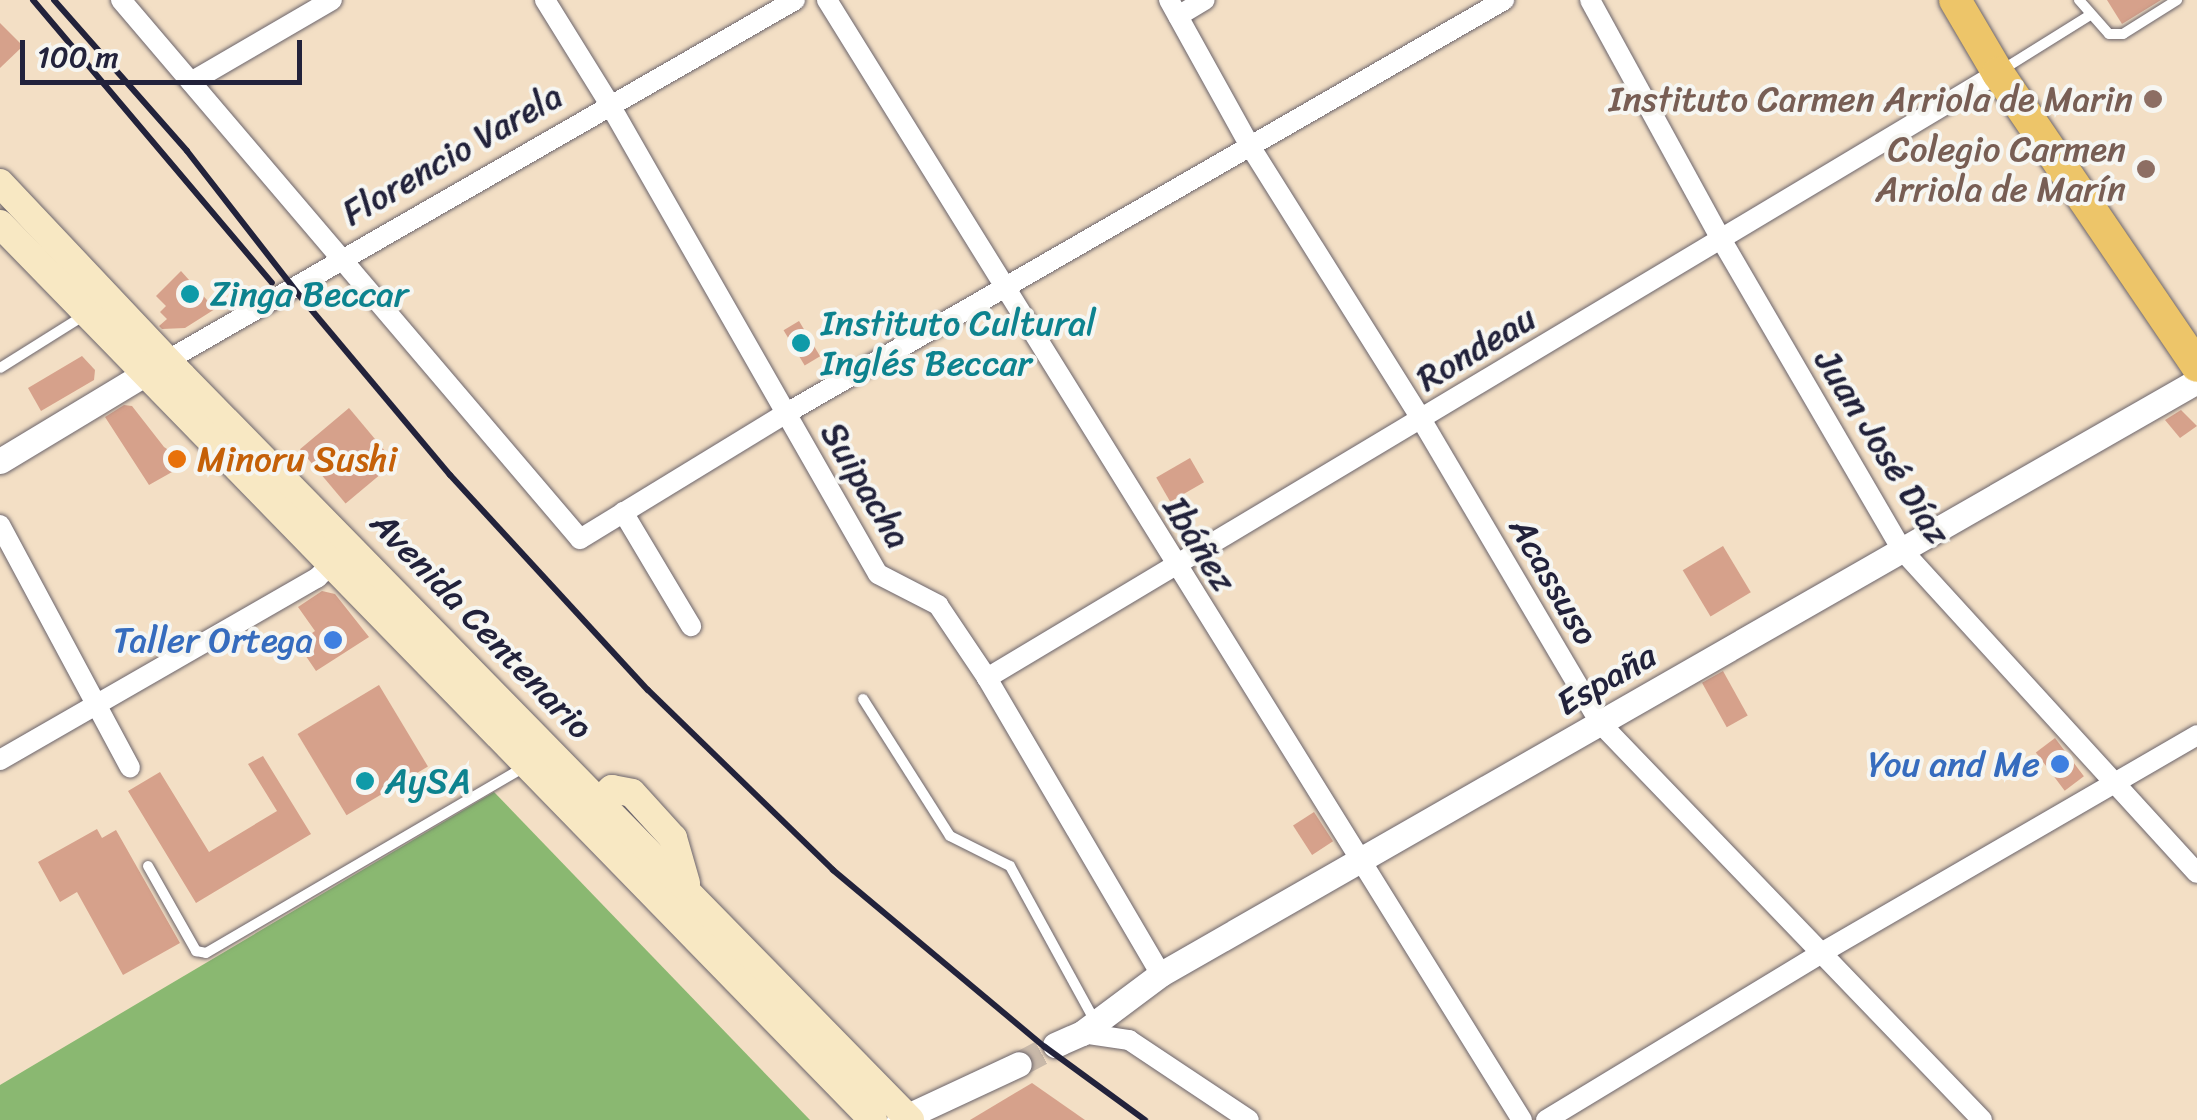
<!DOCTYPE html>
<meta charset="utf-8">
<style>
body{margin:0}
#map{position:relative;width:2197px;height:1120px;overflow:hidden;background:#f3dfc5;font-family:Sriracha,sans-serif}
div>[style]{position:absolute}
.forest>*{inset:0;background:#8ab871}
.building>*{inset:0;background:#d6a18b;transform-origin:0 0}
.tertiary-tunnel>*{height:25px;margin-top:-12.5px;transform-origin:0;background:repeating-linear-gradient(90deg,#c9b9a9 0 25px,transparent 0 37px)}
.roads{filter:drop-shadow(0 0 2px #6b646b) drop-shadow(0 0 2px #6b646b)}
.service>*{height:10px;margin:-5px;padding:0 5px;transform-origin:5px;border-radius:5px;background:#fff}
.minor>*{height:20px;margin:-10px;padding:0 10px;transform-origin:10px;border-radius:10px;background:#fff}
.tertiary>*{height:25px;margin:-12.5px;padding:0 12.5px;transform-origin:12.5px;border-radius:12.5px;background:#fff}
.secondary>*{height:28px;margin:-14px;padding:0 14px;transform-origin:14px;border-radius:14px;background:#f8e8c3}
.primary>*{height:32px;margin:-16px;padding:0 16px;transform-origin:16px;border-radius:16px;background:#edc569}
.rail>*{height:6px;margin:-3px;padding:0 3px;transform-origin:3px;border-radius:3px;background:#22223b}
.dots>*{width:28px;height:28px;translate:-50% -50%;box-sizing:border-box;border:5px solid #f6f6f2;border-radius:50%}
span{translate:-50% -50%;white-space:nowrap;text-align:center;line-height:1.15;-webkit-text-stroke:8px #f6f6f2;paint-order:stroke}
.education-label{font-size:35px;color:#785e54}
.right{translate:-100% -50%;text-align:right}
.street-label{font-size:35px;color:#22223b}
.culture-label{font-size:35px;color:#0d838f}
.left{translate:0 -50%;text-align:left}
.food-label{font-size:35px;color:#c56008}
.shop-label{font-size:35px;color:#366cbe}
.scale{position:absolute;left:20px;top:40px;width:282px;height:45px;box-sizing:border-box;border:5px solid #22223b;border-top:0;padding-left:12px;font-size:30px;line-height:35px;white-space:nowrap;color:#22223b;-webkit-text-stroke:8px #f6f6f2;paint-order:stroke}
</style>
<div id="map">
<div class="forest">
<div style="clip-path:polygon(494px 792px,810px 1120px,0 1120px,0 1085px)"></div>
</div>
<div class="building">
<div style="clip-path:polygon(2107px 0,2161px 0,2122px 24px)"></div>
<div style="clip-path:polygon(0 23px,23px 46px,0 68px)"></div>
<div style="clip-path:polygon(181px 271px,215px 309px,185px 328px,162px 329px,159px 326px,167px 319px,160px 312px,166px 306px,156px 296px)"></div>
<div style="left:799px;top:321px;width:41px;height:18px;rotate:59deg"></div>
<div style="clip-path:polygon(82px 356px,95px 370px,94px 380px,41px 411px,28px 388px)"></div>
<div style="clip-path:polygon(124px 405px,132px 406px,164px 447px,188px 463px,149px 485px,105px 417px)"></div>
<div style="left:349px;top:408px;width:71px;height:64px;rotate:50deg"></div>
<div style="clip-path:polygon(2181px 410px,2197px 426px,2180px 438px,2165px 420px)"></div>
<div style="left:1190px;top:458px;width:28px;height:39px;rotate:60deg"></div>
<div style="left:1723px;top:546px;width:54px;height:47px;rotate:59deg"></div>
<div style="clip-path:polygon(322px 591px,335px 594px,369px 637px,316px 671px,297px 643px,315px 631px,298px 607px)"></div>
<div style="left:1723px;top:671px;width:51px;height:24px;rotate:61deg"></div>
<div style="left:379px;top:685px;width:95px;height:95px;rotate:59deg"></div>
<div style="left:2055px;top:738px;width:48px;height:24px;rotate:53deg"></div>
<div style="clip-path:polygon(263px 756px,311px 834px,196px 903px,128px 791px,160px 772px,209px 852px,277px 811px,248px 764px)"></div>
<div style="left:1314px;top:812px;width:35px;height:25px;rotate:57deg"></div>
<div style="clip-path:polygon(97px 829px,102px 838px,116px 830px,180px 943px,123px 975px,77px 892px,60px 902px,38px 862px)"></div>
<div style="clip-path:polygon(1032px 1083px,1085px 1120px,970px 1120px)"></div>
</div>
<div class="tertiary-tunnel">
<div style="left:1019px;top:1064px;width:41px;rotate:-27.8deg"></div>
</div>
<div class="roads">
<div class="service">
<div style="left:2079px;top:0;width:45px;rotate:48.6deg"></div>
<div style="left:2109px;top:34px;width:14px"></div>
<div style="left:2123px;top:34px;width:64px;rotate:-32.2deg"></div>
<div style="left:2002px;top:70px;width:104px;rotate:-32deg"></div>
<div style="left:0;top:368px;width:102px;rotate:-32.1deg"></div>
<div style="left:863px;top:699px;width:162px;rotate:57.6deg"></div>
<div style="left:950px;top:836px;width:67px;rotate:26.6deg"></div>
<div style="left:1010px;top:866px;width:177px;rotate:61.3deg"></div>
<div style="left:148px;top:866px;width:98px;rotate:60.5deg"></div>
<div style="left:196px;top:951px;width:10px;rotate:11deg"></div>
<div style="left:206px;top:953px;width:371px;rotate:-30.3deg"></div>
</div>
<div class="minor">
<div style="left:121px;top:0;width:708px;rotate:49.58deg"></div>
<div style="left:580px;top:539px;width:240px;rotate:-31.4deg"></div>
<div style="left:785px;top:414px;width:830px;rotate:-29.93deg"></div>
<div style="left:545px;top:0;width:123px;rotate:58.2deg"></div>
<div style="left:610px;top:105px;width:540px;rotate:60.26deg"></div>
<div style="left:878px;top:574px;width:68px;rotate:27.3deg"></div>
<div style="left:938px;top:605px;width:88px;rotate:56.1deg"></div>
<div style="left:987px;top:678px;width:343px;rotate:59.6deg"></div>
<div style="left:827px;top:0;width:1318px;rotate:58.18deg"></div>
<div style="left:1169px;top:0;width:167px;rotate:61deg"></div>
<div style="left:1250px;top:146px;width:322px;rotate:57.9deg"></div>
<div style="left:1421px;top:419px;width:353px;rotate:59.5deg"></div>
<div style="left:1600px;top:723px;width:551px;rotate:46.1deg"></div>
<div style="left:1590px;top:0;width:273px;rotate:61.3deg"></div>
<div style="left:1721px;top:239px;width:360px;rotate:59.8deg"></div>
<div style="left:1902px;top:550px;width:437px;rotate:47.6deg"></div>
<div style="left:1178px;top:16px;width:31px;rotate:-31deg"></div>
<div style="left:191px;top:82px;width:163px;rotate:-30.2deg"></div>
<div style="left:168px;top:360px;width:723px;rotate:-29.86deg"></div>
<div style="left:623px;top:512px;width:133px;rotate:59.2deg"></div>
<div style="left:0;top:525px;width:275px;rotate:61.8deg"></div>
<div style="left:987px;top:678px;width:1178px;rotate:-30.9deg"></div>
<div style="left:0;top:760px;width:366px;rotate:-29.9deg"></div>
<div style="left:317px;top:578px;width:31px;rotate:-45deg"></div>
<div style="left:1082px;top:1033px;width:48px;rotate:8.5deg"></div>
<div style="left:1129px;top:1040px;width:144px;rotate:33.7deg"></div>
<div style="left:1546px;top:1120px;width:324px;rotate:-31.2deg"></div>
<div style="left:1823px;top:952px;width:432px;rotate:-30.1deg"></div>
</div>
<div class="tertiary">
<div style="left:0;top:461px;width:186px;rotate:-31.1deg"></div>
<div style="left:1055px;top:1045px;width:30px;rotate:-24deg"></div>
<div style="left:1082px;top:1033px;width:99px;rotate:-36.8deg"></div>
<div style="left:1161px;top:974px;width:1194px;rotate:-29.79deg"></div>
<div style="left:899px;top:1120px;width:132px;rotate:-25deg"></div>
</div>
<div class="secondary">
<div style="left:0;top:183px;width:265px;rotate:46.7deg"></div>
<div style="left:182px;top:376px;width:1041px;rotate:45.62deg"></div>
<div style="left:0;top:224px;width:1251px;rotate:45.74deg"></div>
<div style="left:588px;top:812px;width:33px;rotate:-44deg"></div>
<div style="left:612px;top:789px;width:20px;rotate:11deg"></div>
<div style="left:632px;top:793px;width:61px;rotate:47.7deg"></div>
<div style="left:673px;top:838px;width:47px;rotate:73.9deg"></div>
</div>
<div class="primary">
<div style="left:1955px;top:0;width:85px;rotate:59.5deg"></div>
<div style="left:1998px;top:73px;width:354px;rotate:55.8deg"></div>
</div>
</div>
<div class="rail">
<div style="left:33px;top:0;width:370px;rotate:49.8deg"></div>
<div style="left:54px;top:0;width:201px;rotate:48.6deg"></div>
<div style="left:187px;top:151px;width:182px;rotate:52.1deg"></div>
<div style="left:299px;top:295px;width:235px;rotate:50deg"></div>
<div style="left:450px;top:475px;width:292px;rotate:47.4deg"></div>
<div style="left:648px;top:690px;width:258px;rotate:44.2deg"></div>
<div style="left:833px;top:870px;width:276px;rotate:39.9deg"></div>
<div style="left:1045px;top:1047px;width:124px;rotate:36.1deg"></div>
</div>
<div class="dots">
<div style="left:2153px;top:99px;background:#8d6e63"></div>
<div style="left:2146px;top:169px;background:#8d6e63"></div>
<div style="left:190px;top:294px;background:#0f9aa8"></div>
<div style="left:801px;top:343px;background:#0f9aa8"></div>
<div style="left:177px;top:459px;background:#e8710a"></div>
<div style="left:333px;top:640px;background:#3f7fe0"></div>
<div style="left:2060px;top:764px;background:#3f7fe0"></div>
<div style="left:365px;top:781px;background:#0f9aa8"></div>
</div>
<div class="education-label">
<span class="right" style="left:2133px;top:99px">Instituto Carmen Arriola de Marin</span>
<span class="right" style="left:2126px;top:169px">Colegio Carmen<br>Arriola de Marín</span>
</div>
<div class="street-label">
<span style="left:452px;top:154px;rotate:-30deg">Florencio Varela</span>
<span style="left:1476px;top:348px;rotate:-31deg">Rondeau</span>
<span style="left:1883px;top:447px;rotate:58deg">Juan José Díaz</span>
<span style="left:866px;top:485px;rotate:59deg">Suipacha</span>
<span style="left:1200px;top:544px;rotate:58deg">Ibáñez</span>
<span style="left:1554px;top:581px;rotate:60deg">Acassuso</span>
<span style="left:482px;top:625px;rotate:46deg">Avenida Centenario</span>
<span style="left:1606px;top:679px;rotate:-30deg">España</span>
</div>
<div class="culture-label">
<span class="left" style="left:210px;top:294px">Zinga Beccar</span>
<span class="left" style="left:821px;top:343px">Instituto Cultural<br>Inglés Beccar</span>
<span class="left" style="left:385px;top:781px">AySA</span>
</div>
<div class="food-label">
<span class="left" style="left:197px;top:459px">Minoru Sushi</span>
</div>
<div class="shop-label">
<span class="right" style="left:313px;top:640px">Taller Ortega</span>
<span class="right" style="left:2040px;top:764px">You and Me</span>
</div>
<div class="scale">100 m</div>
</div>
